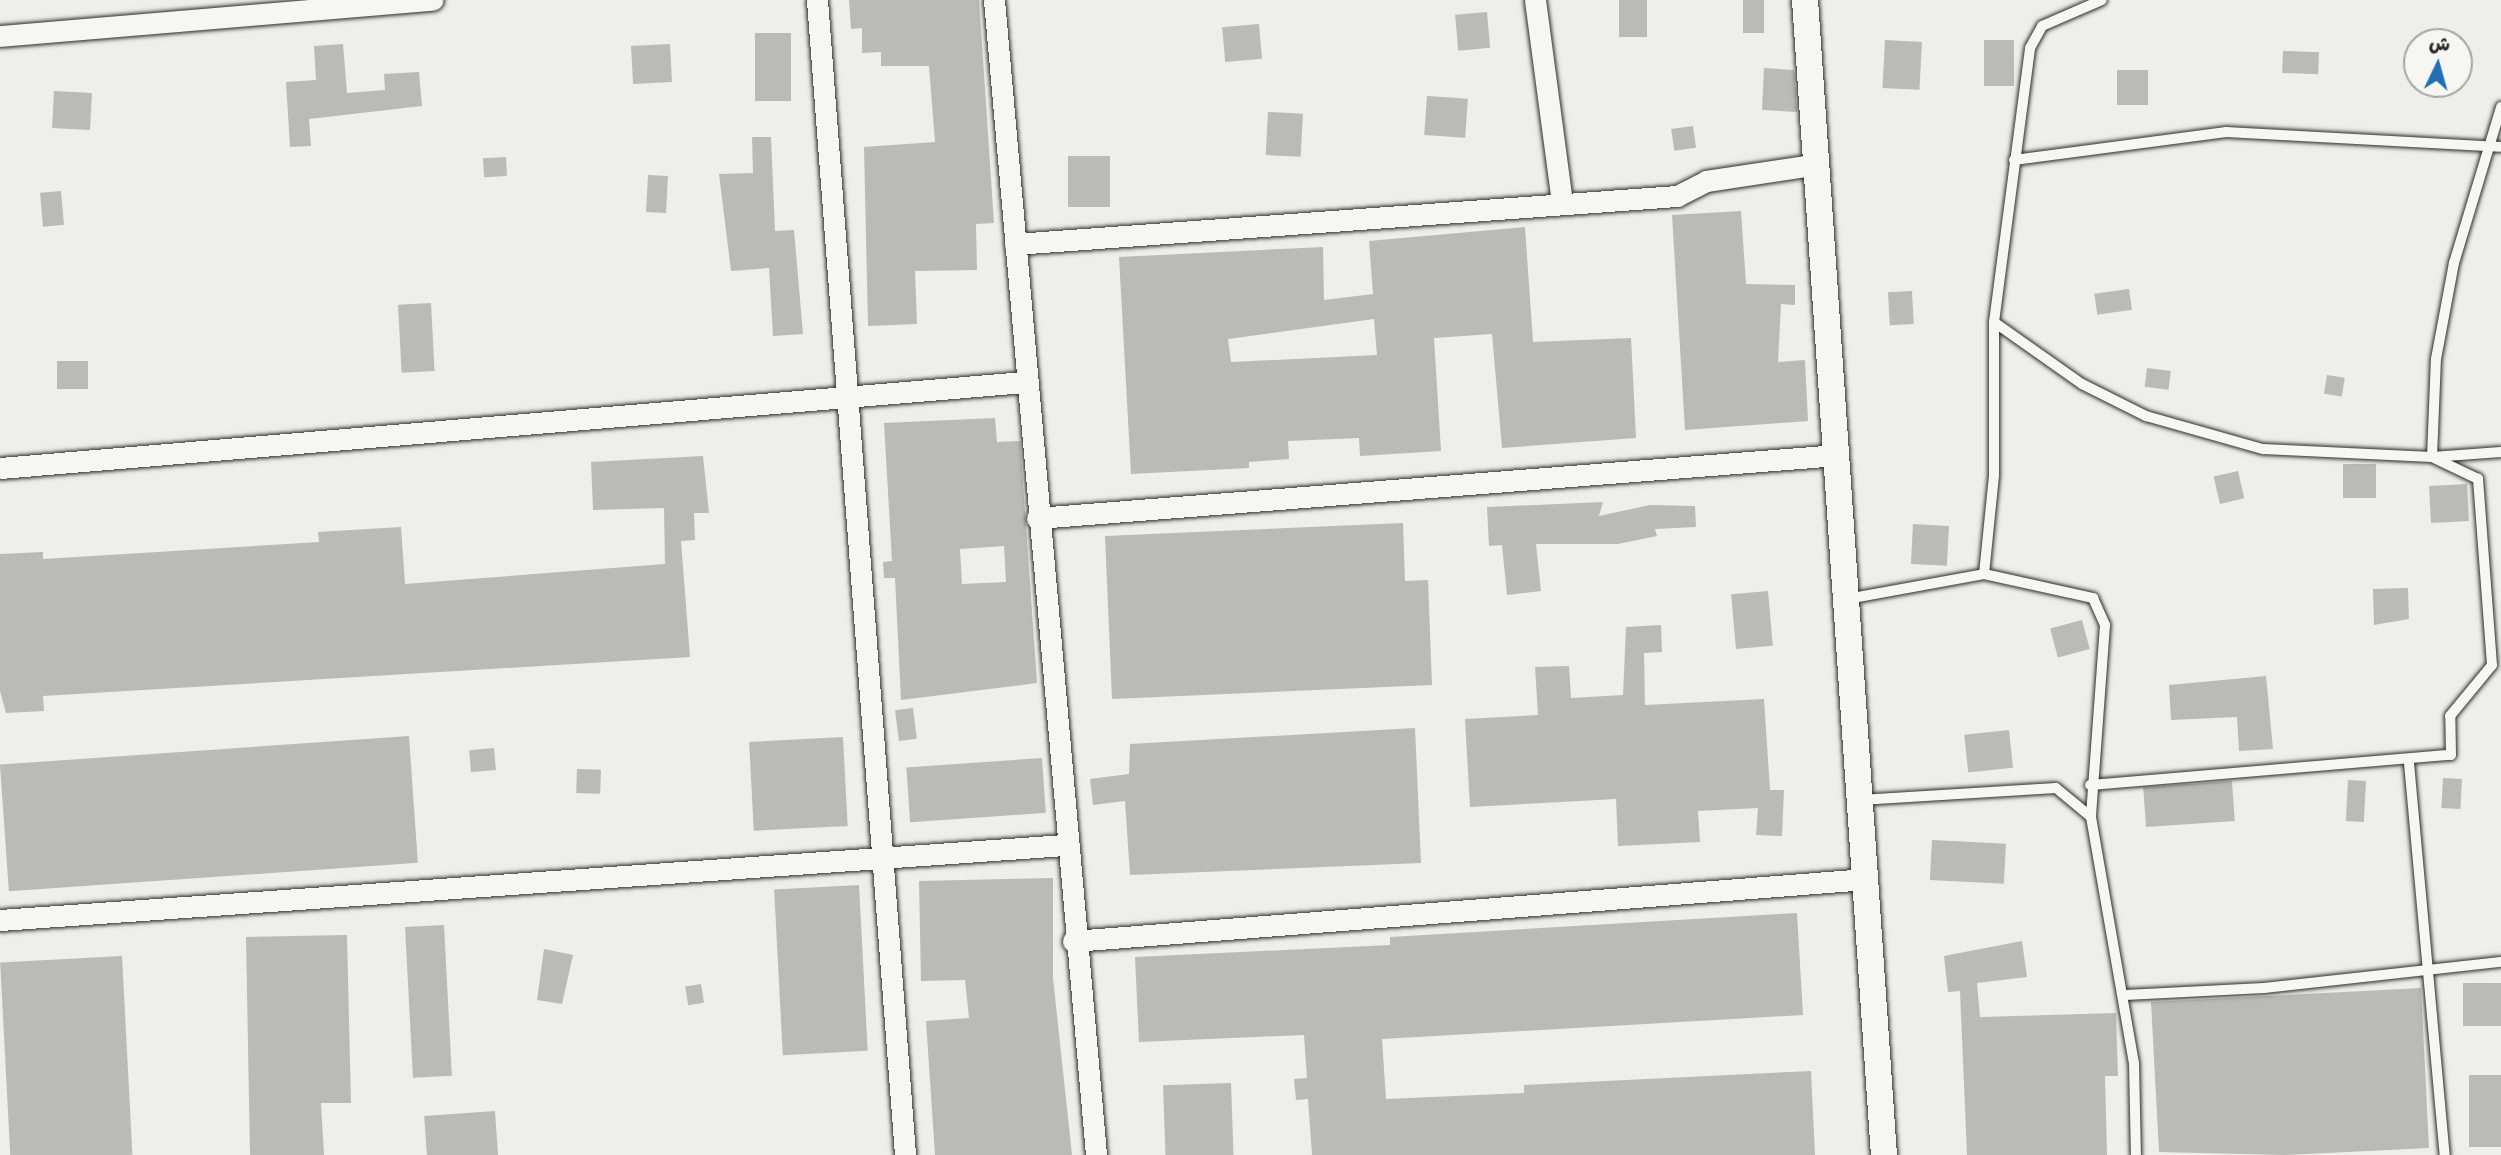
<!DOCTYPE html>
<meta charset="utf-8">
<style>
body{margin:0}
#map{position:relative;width:2501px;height:1155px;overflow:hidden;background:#eeeeea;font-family:"Shantell Sans","Playpen Sans Arabic",sans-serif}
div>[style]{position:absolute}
.building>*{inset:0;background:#babab7;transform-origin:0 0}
.roads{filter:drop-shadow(0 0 2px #2b2b2b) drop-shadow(0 0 2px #2b2b2b)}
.service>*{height:10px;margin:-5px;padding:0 5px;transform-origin:5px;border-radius:5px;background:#f6f6f2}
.minor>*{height:21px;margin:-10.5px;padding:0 10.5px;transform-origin:10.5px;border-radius:10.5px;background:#f6f6f2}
.tertiary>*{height:26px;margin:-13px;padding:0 13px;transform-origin:13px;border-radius:13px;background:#f6f6f2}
span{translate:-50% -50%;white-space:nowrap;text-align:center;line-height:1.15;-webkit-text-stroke:5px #f6f6f2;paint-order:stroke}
.north{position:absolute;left:2403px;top:28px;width:70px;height:70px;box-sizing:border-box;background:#f6f6f2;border:2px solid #a5a5a2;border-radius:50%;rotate:5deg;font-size:19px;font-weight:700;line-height:28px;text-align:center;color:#2b2b2b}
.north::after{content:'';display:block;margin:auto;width:24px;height:32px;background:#1f6fb2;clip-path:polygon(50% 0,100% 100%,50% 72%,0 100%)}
</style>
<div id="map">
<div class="building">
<div style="clip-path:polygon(849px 0,979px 0,994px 223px,976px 224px,977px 270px,915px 271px,917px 324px,868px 326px,864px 147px,935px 142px,929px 66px,881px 66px,881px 52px,862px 53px,862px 28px,851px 29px)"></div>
<div style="left:1619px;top:0;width:28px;height:37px"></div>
<div style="left:1743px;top:0;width:21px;height:33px"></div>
<div style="left:1487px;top:12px;width:36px;height:32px;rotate:85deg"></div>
<div style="left:1259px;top:24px;width:35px;height:37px;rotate:85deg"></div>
<div style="left:755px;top:33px;width:36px;height:68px"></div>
<div style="left:1885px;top:40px;width:37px;height:48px;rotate:3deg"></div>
<div style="left:1984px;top:40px;width:30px;height:46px"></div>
<div style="clip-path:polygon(343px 44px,347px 93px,385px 90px,384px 74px,419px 72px,422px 106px,309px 119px,311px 146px,290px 147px,286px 82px,316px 80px,314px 46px)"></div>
<div style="left:670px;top:44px;width:38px;height:39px;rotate:87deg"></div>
<div style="left:2283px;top:51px;width:36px;height:22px;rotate:2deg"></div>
<div style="clip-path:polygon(1764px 68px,1794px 70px,1797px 112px,1762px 110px)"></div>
<div style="left:2117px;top:70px;width:31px;height:35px"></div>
<div style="left:54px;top:91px;width:38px;height:37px;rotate:3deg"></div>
<div style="left:1427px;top:96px;width:41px;height:39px;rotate:4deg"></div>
<div style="left:1268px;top:112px;width:35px;height:43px;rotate:3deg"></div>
<div style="left:1693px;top:126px;width:22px;height:22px;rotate:82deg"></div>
<div style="clip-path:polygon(752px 137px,771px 137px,775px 231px,794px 230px,803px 334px,773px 336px,769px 268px,731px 271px,719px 174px,753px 173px)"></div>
<div style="left:1068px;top:156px;width:42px;height:51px"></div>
<div style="left:506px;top:157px;width:19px;height:23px;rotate:87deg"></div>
<div style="left:648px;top:175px;width:20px;height:37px;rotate:3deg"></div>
<div style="left:61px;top:191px;width:34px;height:21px;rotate:85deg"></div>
<div style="clip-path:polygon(1741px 211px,1746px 284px,1795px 285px,1795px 305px,1781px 304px,1778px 362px,1805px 360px,1808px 421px,1685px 430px,1672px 215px)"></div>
<div style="clip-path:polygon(evenodd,1525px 227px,1533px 342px,1631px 338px,1636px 438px,1502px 448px,1492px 334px,1434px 338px,1441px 451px,1360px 456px,1359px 438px,1288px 441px,1289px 459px,1249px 462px,1249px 468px,1131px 474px,1119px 257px,1323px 247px,1324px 300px,1373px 294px,1369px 241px,1525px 227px,1374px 319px,1377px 355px,1231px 362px,1228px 339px,1374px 319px)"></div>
<div style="left:2129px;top:289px;width:21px;height:35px;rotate:82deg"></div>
<div style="left:1912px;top:291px;width:33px;height:24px;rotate:87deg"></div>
<div style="left:431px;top:303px;width:68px;height:33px;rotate:87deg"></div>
<div style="left:88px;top:361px;width:28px;height:31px;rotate:90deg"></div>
<div style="left:2147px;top:368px;width:24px;height:19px;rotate:7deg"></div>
<div style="left:2327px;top:375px;width:18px;height:19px;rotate:9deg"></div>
<div style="clip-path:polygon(evenodd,995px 418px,997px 442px,1020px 441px,1037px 683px,901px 700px,895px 578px,884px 578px,883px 562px,892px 561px,884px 423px,995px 418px,1004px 546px,1006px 582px,962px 584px,960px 549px,1004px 546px)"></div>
<div style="clip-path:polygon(703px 456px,709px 513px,694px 513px,695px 540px,681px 541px,690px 657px,43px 696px,44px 711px,6px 713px,0 691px,0 554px,43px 552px,43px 559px,319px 542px,318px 532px,401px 527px,405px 584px,665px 564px,664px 508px,593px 510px,591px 462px)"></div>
<div style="left:2343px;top:464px;width:33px;height:34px"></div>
<div style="left:2238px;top:471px;width:28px;height:25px;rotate:77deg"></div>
<div style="left:2467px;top:484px;width:37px;height:38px;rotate:87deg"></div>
<div style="clip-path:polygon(1603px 502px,1599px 516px,1650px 505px,1695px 506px,1696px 527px,1655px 529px,1657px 536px,1618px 544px,1536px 544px,1541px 591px,1507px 595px,1502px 545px,1489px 546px,1487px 507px)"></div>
<div style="clip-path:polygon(1403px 523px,1405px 581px,1428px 580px,1432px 685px,1112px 699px,1105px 536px)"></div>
<div style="left:1913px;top:524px;width:36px;height:40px;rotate:3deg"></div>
<div style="clip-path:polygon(2408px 588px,2409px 619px,2374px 625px,2373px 589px)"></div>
<div style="left:1768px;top:591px;width:55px;height:37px;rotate:85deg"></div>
<div style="left:2082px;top:620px;width:30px;height:33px;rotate:75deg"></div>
<div style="clip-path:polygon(1661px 625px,1662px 652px,1644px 653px,1645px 705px,1764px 699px,1770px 790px,1784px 790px,1782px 836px,1756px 835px,1758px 808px,1698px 811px,1700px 842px,1618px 846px,1616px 799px,1470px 807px,1465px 719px,1538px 715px,1535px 667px,1569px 666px,1571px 698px,1623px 695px,1626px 627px)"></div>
<div style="clip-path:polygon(2266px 676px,2273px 749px,2239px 751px,2237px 717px,2171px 720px,2169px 685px)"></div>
<div style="left:913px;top:708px;width:31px;height:18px;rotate:83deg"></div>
<div style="clip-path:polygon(1415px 728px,1421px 863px,1130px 875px,1125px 801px,1093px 805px,1090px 779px,1129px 774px,1130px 744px)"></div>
<div style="left:2009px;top:730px;width:38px;height:45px;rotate:84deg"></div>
<div style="left:409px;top:736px;width:127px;height:410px;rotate:86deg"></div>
<div style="left:843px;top:737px;width:89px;height:94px;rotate:87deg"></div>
<div style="left:494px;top:748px;width:22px;height:25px;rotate:85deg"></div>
<div style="left:1042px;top:758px;width:55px;height:136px;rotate:86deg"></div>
<div style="left:577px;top:769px;width:24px;height:24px;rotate:2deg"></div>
<div style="left:2443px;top:778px;width:19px;height:30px;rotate:3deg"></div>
<div style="left:2348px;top:780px;width:18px;height:41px;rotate:3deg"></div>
<div style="left:2232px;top:781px;width:40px;height:89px;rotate:86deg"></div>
<div style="left:1932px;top:840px;width:74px;height:40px;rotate:3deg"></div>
<div style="clip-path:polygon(1053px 878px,1053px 978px,1072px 1155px,935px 1155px,926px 1021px,969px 1018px,965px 980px,921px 981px,919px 881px)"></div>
<div style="left:859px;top:885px;width:166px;height:85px;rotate:87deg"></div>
<div style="clip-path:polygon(1797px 913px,1803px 1015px,1382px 1039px,1386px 1099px,1524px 1093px,1524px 1085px,1811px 1071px,1815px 1155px,1312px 1155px,1308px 1099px,1296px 1100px,1294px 1079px,1307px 1078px,1304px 1035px,1139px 1042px,1135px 957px,1390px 945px,1390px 937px)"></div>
<div style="left:444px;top:925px;width:151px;height:39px;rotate:87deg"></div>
<div style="clip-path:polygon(347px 935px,351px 1103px,321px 1103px,324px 1155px,250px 1155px,246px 937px)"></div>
<div style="clip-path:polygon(2022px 941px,2027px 977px,1977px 983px,1980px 1017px,2116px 1013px,2118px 1076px,2105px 1076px,2107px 1155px,1967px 1155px,1960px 991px,1948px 992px,1944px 956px)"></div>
<div style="clip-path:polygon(544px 949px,573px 955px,562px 1004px,537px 1000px)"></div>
<div style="left:122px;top:956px;width:199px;height:122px;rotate:87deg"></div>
<div style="left:2501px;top:983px;width:43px;height:38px;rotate:90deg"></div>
<div style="left:701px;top:984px;width:19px;height:16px;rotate:81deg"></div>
<div style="clip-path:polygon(2421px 988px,2429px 1148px,2285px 1155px,2159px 1152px,2151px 1002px)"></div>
<div style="left:2501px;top:1075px;width:72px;height:32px;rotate:90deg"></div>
<div style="left:1231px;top:1083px;width:72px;height:68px;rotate:88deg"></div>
<div style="left:495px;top:1111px;width:44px;height:71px;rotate:86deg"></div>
</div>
<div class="roads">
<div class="service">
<div style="left:2014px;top:160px;width:214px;rotate:-7.5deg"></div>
<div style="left:2226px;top:132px;width:275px;rotate:3.1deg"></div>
<div style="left:1994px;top:322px;width:108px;rotate:35.2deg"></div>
<div style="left:2082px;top:384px;width:72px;rotate:26.6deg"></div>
<div style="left:2146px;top:416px;width:122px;rotate:15.8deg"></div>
<div style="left:2263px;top:449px;width:169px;rotate:2.7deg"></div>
<div style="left:2432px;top:457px;width:69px;rotate:-4.1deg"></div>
<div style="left:2432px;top:457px;width:98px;rotate:-87.7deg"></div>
<div style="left:2436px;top:359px;width:98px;rotate:-79.4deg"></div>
<div style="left:2454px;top:263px;width:163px;rotate:-73.2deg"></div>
<div style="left:1984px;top:574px;width:100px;rotate:-84.2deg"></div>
<div style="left:1994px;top:475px;width:153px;rotate:-90deg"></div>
<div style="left:1994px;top:322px;width:276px;rotate:-82.5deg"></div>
<div style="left:2030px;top:48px;width:25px;rotate:-61deg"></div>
<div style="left:2042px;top:26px;width:65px;rotate:-23.4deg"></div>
<div style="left:1847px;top:599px;width:139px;rotate:-10.3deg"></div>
<div style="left:1984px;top:574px;width:112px;rotate:12.4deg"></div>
<div style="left:2093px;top:598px;width:30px;rotate:66deg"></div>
<div style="left:2105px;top:625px;width:193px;rotate:94.2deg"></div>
<div style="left:2091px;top:817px;width:250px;rotate:80.1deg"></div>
<div style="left:2134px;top:1063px;width:92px;rotate:88.8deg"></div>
<div style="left:2409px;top:763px;width:394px;rotate:84.8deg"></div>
<div style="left:2090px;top:785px;width:362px;rotate:-4.8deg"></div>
<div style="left:2451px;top:755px;width:39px;rotate:-91deg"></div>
<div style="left:2450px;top:716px;width:66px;rotate:-50.5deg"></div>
<div style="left:2492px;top:665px;width:187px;rotate:-94.3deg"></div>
<div style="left:2478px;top:479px;width:51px;rotate:-154.4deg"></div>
<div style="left:1860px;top:800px;width:196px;rotate:-3.5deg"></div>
<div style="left:2056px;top:788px;width:45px;rotate:39.6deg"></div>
<div style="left:2125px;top:995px;width:139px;rotate:-2.9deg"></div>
<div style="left:2264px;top:988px;width:238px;rotate:-6.3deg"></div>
</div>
<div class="minor">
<div style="left:817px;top:0;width:1158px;rotate:85.64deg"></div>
<div style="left:994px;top:0;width:1159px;rotate:84.95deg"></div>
<div style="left:1535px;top:0;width:205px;rotate:82.4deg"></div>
<div style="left:0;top:36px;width:434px;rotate:-4.8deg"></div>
<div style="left:1015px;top:244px;width:664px;rotate:-4.15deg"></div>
<div style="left:1677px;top:196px;width:33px;rotate:-27deg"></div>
<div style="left:1706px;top:181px;width:113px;rotate:-8.6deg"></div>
<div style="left:0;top:468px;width:1028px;rotate:-4.8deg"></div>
<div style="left:1037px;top:518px;width:802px;rotate:-4.5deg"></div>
<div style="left:0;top:920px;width:1068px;rotate:-4.03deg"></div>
<div style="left:1073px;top:941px;width:795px;rotate:-4.47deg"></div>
</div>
<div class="tertiary">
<div style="left:1805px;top:0;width:1158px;rotate:86.09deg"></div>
</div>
</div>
<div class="north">ش</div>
</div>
